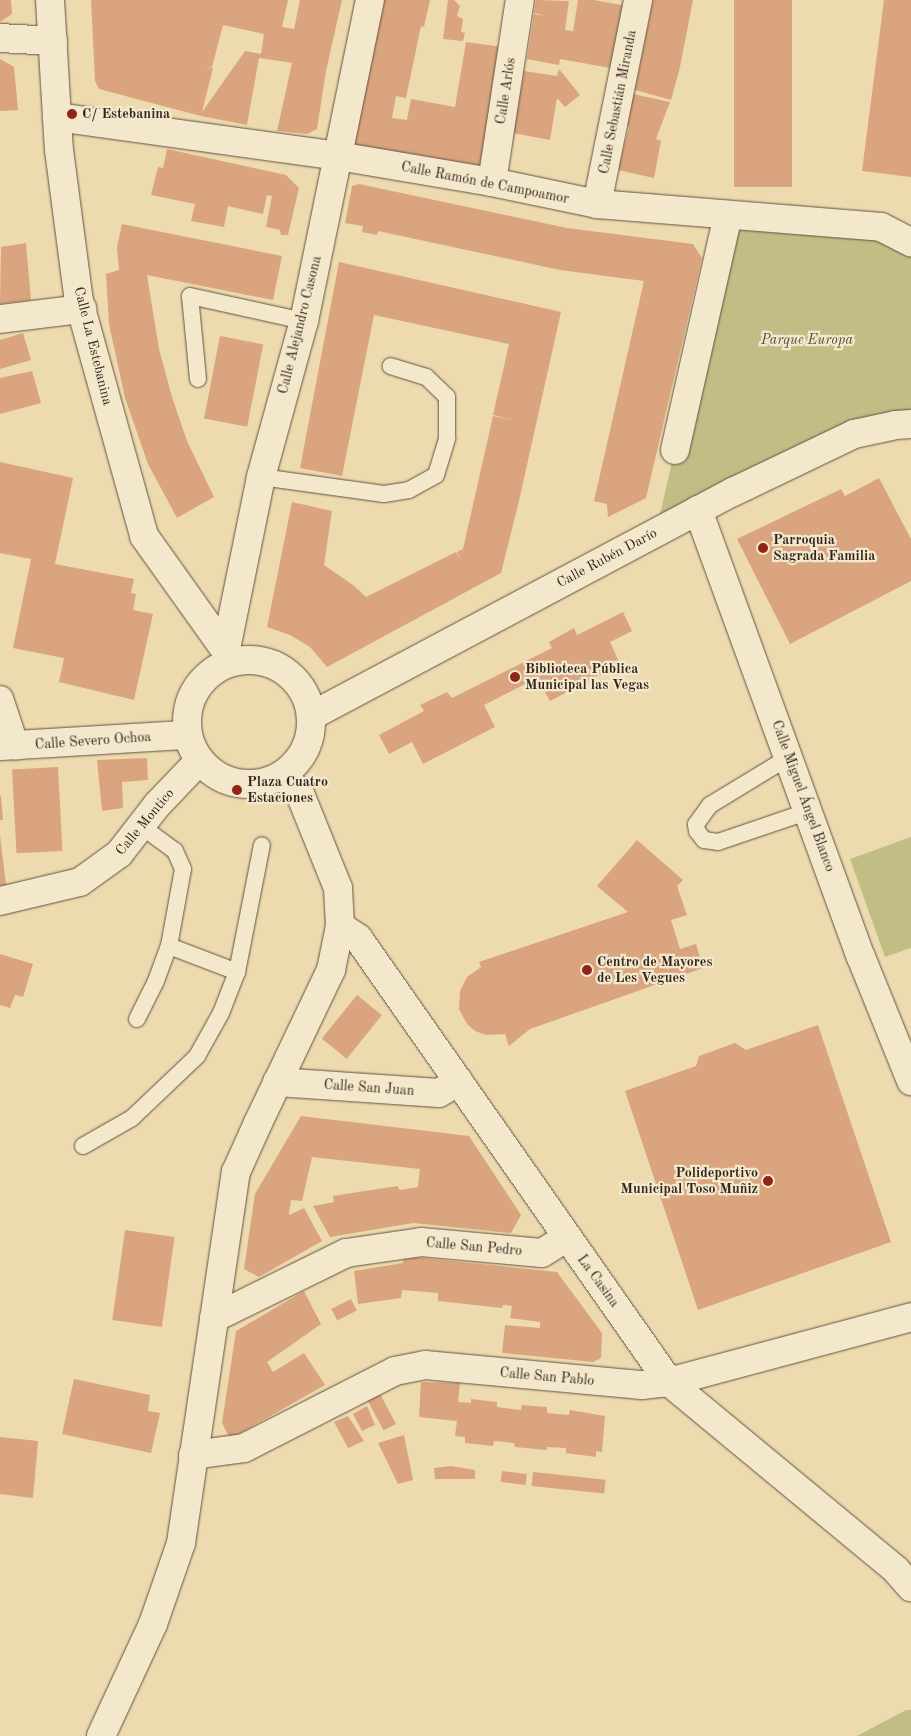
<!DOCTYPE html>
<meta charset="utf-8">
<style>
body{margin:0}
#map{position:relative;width:911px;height:1736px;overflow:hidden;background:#eddbaf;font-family:"Old Standard TT",serif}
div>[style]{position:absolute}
.green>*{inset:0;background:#c0be85}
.building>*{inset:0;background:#d9a47e;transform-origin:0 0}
.roads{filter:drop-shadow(0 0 1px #625142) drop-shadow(0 0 1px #625142)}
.service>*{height:16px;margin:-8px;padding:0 8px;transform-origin:8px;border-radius:8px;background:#f3e8cb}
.pedestrian>*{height:25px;margin:-12.5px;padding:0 12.5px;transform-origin:12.5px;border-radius:12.5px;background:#f3e8cb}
.minor>*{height:28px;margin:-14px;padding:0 14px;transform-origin:14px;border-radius:14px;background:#f3e8cb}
.minor>.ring{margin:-14px;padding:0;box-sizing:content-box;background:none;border:28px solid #f3e8cb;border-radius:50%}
.dots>*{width:14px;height:14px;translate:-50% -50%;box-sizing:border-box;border:2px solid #f3e8cb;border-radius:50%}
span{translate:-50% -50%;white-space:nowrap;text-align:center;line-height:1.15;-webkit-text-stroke:4.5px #f3e8cb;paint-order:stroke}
.street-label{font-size:14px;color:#33231d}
.poi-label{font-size:14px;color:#33231d;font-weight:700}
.left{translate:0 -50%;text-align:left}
.right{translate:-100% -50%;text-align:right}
.park-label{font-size:14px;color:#564a37;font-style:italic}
</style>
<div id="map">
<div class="green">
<div style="clip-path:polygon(728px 215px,911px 242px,911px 424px,656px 532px)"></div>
<div style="clip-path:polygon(911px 837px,911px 948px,885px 957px,850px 859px)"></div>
<div style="clip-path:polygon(906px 1710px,911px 1710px,911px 1736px,857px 1736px)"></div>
</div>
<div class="building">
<div style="clip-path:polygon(0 0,11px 0,12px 14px,0 22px)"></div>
<div style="clip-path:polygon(evenodd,91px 0,288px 0,282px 27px,294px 29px,300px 0,342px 0,326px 71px,317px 129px,307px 134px,277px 131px,292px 63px,280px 61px,259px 58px,247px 125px,201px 116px,99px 89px,95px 81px,91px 0,223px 25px,264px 34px,261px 54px,245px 51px,202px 112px,213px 68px,205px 66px,212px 67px,223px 25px)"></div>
<div style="clip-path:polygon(382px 0,430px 0,424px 27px,421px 26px,406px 98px,396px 96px,392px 118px,407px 120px,411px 99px,455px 107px,466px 42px,503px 47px,483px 168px,350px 146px)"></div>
<div style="clip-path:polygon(448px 0,454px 0,460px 6px,457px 16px,463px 19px,461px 32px,465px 33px,463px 41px,443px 39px)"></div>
<div style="clip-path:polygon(536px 0,569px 1px,565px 30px,573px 31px,578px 0,594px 0,627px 6px,616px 69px,560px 59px,559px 65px,527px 59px,534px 14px,546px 16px,534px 13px)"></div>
<div style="clip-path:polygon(653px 0,693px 0,680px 67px,671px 100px,635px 90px)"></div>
<div style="left:734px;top:0;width:58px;height:187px"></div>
<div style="clip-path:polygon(884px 0,911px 0,911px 177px,862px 171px)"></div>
<div style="clip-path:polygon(0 59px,14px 67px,18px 110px,0 111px)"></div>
<div style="clip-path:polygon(559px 69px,580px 95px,565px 107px,557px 98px,550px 140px,513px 133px,524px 71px,557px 76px)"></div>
<div style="clip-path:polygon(633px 94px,670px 102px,656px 139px,661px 141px,654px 178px,618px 170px,629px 127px,624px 119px)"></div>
<div style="clip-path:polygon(167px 149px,286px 175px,299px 188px,288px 235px,281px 235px,280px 230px,266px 227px,272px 196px,267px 195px,263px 214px,228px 206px,224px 227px,191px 221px,195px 204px,151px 195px,158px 167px,163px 168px)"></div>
<div style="clip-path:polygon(359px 184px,567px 228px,693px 244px,702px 258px,646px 498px,608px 517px,607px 504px,594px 501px,644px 281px,560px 270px,378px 231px,377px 235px,362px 232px,363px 226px,345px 223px,352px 186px)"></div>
<div style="clip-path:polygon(122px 224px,282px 256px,273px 300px,147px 275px,159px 349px,172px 397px,187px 441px,214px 497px,177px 518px,148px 464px,125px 398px,109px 324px,106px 274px,119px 270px,117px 247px)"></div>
<div style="clip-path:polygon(26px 243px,31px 300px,0 304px,1px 247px)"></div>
<div style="clip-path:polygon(339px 262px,561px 312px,519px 501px,501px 573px,327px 667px,310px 647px,290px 635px,267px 627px,292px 502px,332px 511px,324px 565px,353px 585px,366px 597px,456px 552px,462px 561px,457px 552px,463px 549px,493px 416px,516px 421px,493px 415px,509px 344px,374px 315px,342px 476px,300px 468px)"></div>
<div style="clip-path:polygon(23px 333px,31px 360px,0 369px,0 340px)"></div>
<div style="left:220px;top:336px;width:44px;height:84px;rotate:11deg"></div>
<div style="clip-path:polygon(32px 371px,41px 403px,0 414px,0 378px)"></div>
<div style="clip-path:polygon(0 462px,73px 478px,55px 564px,134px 579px,131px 593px,136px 594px,133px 610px,153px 614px,134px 700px,59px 682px,64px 658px,13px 648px,31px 559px,0 553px)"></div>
<div style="clip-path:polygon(879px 478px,911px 539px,911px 581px,790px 644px,737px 539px,841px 489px,845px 496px)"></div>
<div style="clip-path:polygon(623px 612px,632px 631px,610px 642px,620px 664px,550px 701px,537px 678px,484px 705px,495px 727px,423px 764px,412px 742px,389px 754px,379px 735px,424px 711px,420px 705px,447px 692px,452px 698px,552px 648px,549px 642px,574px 628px,577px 635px)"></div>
<div style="clip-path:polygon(147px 758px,148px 780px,122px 782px,123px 808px,102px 811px,97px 760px)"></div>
<div style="left:58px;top:767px;width:84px;height:46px;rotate:87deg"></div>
<div style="clip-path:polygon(0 796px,1px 796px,3px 820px,0 820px)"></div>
<div style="clip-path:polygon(0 835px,6px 885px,0 886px)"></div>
<div style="clip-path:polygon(637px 840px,683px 880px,677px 886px,687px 915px,671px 920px,680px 949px,696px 944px,703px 968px,530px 1029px,509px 1046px,505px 1034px,486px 1035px,475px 1031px,467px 1024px,459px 1009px,460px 991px,467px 977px,481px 967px,479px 962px,628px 912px,597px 886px)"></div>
<div style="clip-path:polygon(0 954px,33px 964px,23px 997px,15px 995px,10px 1008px,0 1005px)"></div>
<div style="left:357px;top:995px;width:32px;height:56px;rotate:39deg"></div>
<div style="clip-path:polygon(818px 1025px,891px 1242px,698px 1310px,625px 1091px,696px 1066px,699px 1056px,735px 1043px,746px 1050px)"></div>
<div style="clip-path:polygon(301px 1116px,469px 1136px,521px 1215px,511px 1233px,413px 1223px,330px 1237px,313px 1206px,334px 1202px,333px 1196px,397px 1186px,400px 1190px,418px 1187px,420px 1169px,312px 1157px,302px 1201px,291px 1200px,289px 1215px,304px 1208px,322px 1241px,259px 1277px,244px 1269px,255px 1194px)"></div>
<div style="left:125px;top:1230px;width:50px;height:91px;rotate:8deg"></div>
<div style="clip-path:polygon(404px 1256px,557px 1272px,602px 1333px,601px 1358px,593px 1362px,502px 1353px,505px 1325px,540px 1328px,540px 1322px,510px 1318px,512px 1306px,503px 1305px,502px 1308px,438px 1301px,438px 1293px,402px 1290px,401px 1298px,358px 1304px,354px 1271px,403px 1263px)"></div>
<div style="clip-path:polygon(304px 1291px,321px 1324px,267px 1362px,273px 1372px,304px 1353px,325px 1385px,230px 1439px,222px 1423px,236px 1331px)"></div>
<div style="left:351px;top:1299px;width:13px;height:22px;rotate:63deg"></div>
<div style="clip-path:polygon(74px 1379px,150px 1395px,148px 1411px,160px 1413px,151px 1453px,62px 1434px)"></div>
<div style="clip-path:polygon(421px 1382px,460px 1383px,458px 1402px,471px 1403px,471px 1399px,497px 1402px,497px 1407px,521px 1410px,522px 1405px,547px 1407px,547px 1413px,569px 1415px,570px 1410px,605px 1416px,602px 1452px,596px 1451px,596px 1457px,566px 1453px,566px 1448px,547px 1447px,547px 1450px,515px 1447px,514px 1443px,494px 1441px,493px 1446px,465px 1443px,465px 1437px,455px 1436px,457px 1421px,419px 1417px)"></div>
<div style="left:380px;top:1394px;width:34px;height:14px;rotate:62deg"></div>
<div style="clip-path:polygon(367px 1406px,375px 1425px,362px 1431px,353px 1414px)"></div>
<div style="clip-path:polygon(348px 1416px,364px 1441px,348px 1448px,334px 1422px)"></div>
<div style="clip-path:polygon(404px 1435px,413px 1480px,398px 1484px,378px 1443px)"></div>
<div style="clip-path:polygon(0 1437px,38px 1441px,33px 1498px,0 1494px)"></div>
<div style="clip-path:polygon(451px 1466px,475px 1470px,475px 1479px,435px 1479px,434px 1468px)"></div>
<div style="left:502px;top:1471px;width:25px;height:11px;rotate:7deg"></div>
<div style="left:533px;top:1472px;width:73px;height:14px;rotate:6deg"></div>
</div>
<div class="roads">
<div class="service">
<div style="left:198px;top:379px;width:83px;rotate:-95.5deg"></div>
<div style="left:190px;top:296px;width:117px;rotate:12.4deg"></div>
<div style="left:261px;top:477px;width:124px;rotate:7.9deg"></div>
<div style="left:384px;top:494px;width:25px;rotate:-9deg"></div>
<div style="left:409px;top:490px;width:31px;rotate:-29deg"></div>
<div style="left:436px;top:475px;width:39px;rotate:-73deg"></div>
<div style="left:447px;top:438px;width:41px;rotate:-90deg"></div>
<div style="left:447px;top:397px;width:29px;rotate:-136deg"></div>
<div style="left:426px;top:377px;width:37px;rotate:-163deg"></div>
<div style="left:789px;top:757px;width:92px;rotate:148.7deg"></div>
<div style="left:710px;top:805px;width:24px;rotate:126deg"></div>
<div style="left:696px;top:824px;width:7px;rotate:82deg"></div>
<div style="left:697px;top:831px;width:11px;rotate:52deg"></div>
<div style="left:704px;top:840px;width:14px;rotate:8deg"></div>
<div style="left:718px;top:842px;width:96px;rotate:-18.8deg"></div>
<div style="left:169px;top:946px;width:73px;rotate:20.9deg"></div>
<div style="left:137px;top:1019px;width:42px;rotate:-63.4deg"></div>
<div style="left:156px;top:981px;width:37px;rotate:-70deg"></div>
<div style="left:169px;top:946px;width:78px;rotate:-79.7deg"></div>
<div style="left:183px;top:869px;width:20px;rotate:-114deg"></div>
<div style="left:175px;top:851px;width:42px;rotate:-143.7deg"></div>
<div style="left:83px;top:1146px;width:56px;rotate:-29.7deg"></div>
<div style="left:132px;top:1118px;width:90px;rotate:-43.6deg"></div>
<div style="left:197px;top:1056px;width:49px;rotate:-60.8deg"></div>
<div style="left:221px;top:1013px;width:44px;rotate:-68.7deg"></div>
<div style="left:237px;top:972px;width:129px;rotate:-78.9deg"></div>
</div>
<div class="pedestrian">
<div style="left:0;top:698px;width:51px;rotate:71.6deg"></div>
</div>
<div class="minor">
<div style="left:50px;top:0;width:150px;rotate:86.6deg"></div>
<div style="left:59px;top:150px;width:152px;rotate:82.5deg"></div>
<div style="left:79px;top:301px;width:244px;rotate:74.5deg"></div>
<div style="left:144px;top:536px;width:153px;rotate:54.5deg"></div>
<div style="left:0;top:38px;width:53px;rotate:3.2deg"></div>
<div style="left:57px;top:117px;width:284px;rotate:7.9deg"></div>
<div style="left:338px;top:156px;width:156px;rotate:9.6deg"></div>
<div style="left:492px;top:182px;width:107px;rotate:11.8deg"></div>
<div style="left:597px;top:204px;width:285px;rotate:4.6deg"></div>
<div style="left:881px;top:227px;width:34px;rotate:27deg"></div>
<div style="left:492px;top:182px;width:184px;rotate:-81.3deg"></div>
<div style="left:597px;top:204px;width:208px;rotate:-78.6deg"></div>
<div style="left:0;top:319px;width:83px;rotate:-7deg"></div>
<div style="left:675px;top:450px;width:241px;rotate:-77.3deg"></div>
<div style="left:698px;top:510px;width:476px;rotate:70deg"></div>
<div style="left:861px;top:957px;width:134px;rotate:68deg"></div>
<div style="left:226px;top:649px;width:176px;rotate:-78.5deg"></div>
<div style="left:261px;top:477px;width:162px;rotate:-74.6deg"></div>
<div style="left:304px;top:321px;width:328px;rotate:-78.4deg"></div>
<div class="ring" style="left:187px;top:660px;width:96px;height:96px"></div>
<div style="left:311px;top:716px;width:478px;rotate:-28deg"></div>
<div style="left:733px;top:492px;width:134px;rotate:-25.6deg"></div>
<div style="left:854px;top:434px;width:43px;rotate:-12.1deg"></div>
<div style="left:896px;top:425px;width:15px;rotate:-4deg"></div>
<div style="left:0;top:746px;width:187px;rotate:-3.4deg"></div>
<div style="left:0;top:901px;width:82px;rotate:-13.4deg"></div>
<div style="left:80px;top:882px;width:48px;rotate:-35.7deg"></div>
<div style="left:119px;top:854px;width:62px;rotate:-52.2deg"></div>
<div style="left:157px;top:805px;width:61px;rotate:-46.3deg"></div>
<div style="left:340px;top:926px;width:22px;rotate:34deg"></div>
<div style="left:358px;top:938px;width:542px;rotate:54.99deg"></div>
<div style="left:669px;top:1382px;width:295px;rotate:39.6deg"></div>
<div style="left:896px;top:1570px;width:23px;rotate:49deg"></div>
<div style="left:277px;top:1082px;width:162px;rotate:3.9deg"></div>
<div style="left:439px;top:1093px;width:23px;rotate:-31deg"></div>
<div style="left:214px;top:1318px;width:147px;rotate:-26.2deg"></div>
<div style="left:346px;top:1253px;width:76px;rotate:-8.3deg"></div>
<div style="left:421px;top:1242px;width:121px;rotate:5.2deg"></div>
<div style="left:542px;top:1253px;width:28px;rotate:-32deg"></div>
<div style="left:193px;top:1455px;width:51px;rotate:-7.8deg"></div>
<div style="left:244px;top:1448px;width:169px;rotate:-27deg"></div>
<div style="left:395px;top:1371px;width:31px;rotate:-11deg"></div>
<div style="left:425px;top:1365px;width:218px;rotate:5.3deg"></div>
<div style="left:642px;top:1385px;width:27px;rotate:-6deg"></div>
<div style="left:669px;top:1382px;width:251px;rotate:-15deg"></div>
<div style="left:101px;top:1736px;width:123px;rotate:-65.1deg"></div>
<div style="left:153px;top:1624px;width:86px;rotate:-70.9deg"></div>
<div style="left:181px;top:1543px;width:375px;rotate:-81.6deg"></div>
<div style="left:236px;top:1172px;width:54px;rotate:-65.8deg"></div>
<div style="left:258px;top:1123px;width:170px;rotate:-64.5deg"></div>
<div style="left:331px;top:970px;width:45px;rotate:-78.4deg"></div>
<div style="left:340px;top:926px;width:38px;rotate:-93deg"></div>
<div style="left:338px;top:888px;width:101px;rotate:-112deg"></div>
<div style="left:300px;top:794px;width:25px;rotate:-132deg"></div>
</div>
</div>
<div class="dots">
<div style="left:72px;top:114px;background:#8f2418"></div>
<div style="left:763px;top:548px;background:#8f2418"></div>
<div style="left:515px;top:677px;background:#8f2418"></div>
<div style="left:237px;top:790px;background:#8f2418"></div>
<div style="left:587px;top:970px;background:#8f2418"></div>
<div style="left:768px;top:1181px;background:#8f2418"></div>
</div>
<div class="street-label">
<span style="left:506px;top:91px;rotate:-81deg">Calle Arlós</span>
<span style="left:618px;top:102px;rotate:-79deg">Calle Sebastián Miranda</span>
<span style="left:485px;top:183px;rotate:11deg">Calle Ramón de Campoamor</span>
<span style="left:300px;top:325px;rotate:-76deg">Calle Alejandro Casona</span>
<span style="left:93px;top:346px;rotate:76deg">Calle La Estebanina</span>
<span style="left:607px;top:558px;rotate:-28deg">Calle Rubén Darío</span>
<span style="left:93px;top:741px;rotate:-4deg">Calle Severo Ochoa</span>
<span style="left:803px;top:796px;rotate:70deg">Calle Miguel Ángel Blanco</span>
<span style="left:145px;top:822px;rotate:-50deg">Calle Montico</span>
<span style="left:369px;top:1088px;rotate:4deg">Calle San Juan</span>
<span style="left:474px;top:1247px;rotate:5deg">Calle San Pedro</span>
<span style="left:598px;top:1281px;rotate:54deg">La Casina</span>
<span style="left:547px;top:1377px;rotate:5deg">Calle San Pablo</span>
</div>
<div class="poi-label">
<span class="left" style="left:82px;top:114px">C/ Estebanina</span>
<span class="left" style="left:773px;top:548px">Parroquia<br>Sagrada Familia</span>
<span class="left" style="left:525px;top:677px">Biblioteca Pública<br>Municipal las Vegas</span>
<span class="left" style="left:247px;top:790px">Plaza Cuatro<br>Estaciones</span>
<span class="left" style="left:597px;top:970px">Centro de Mayores<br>de Les Vegues</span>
<span class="right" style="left:758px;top:1181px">Polideportivo<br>Municipal Toso Muñiz</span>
</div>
<div class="park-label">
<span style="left:807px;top:340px">Parque Europa</span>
</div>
</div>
